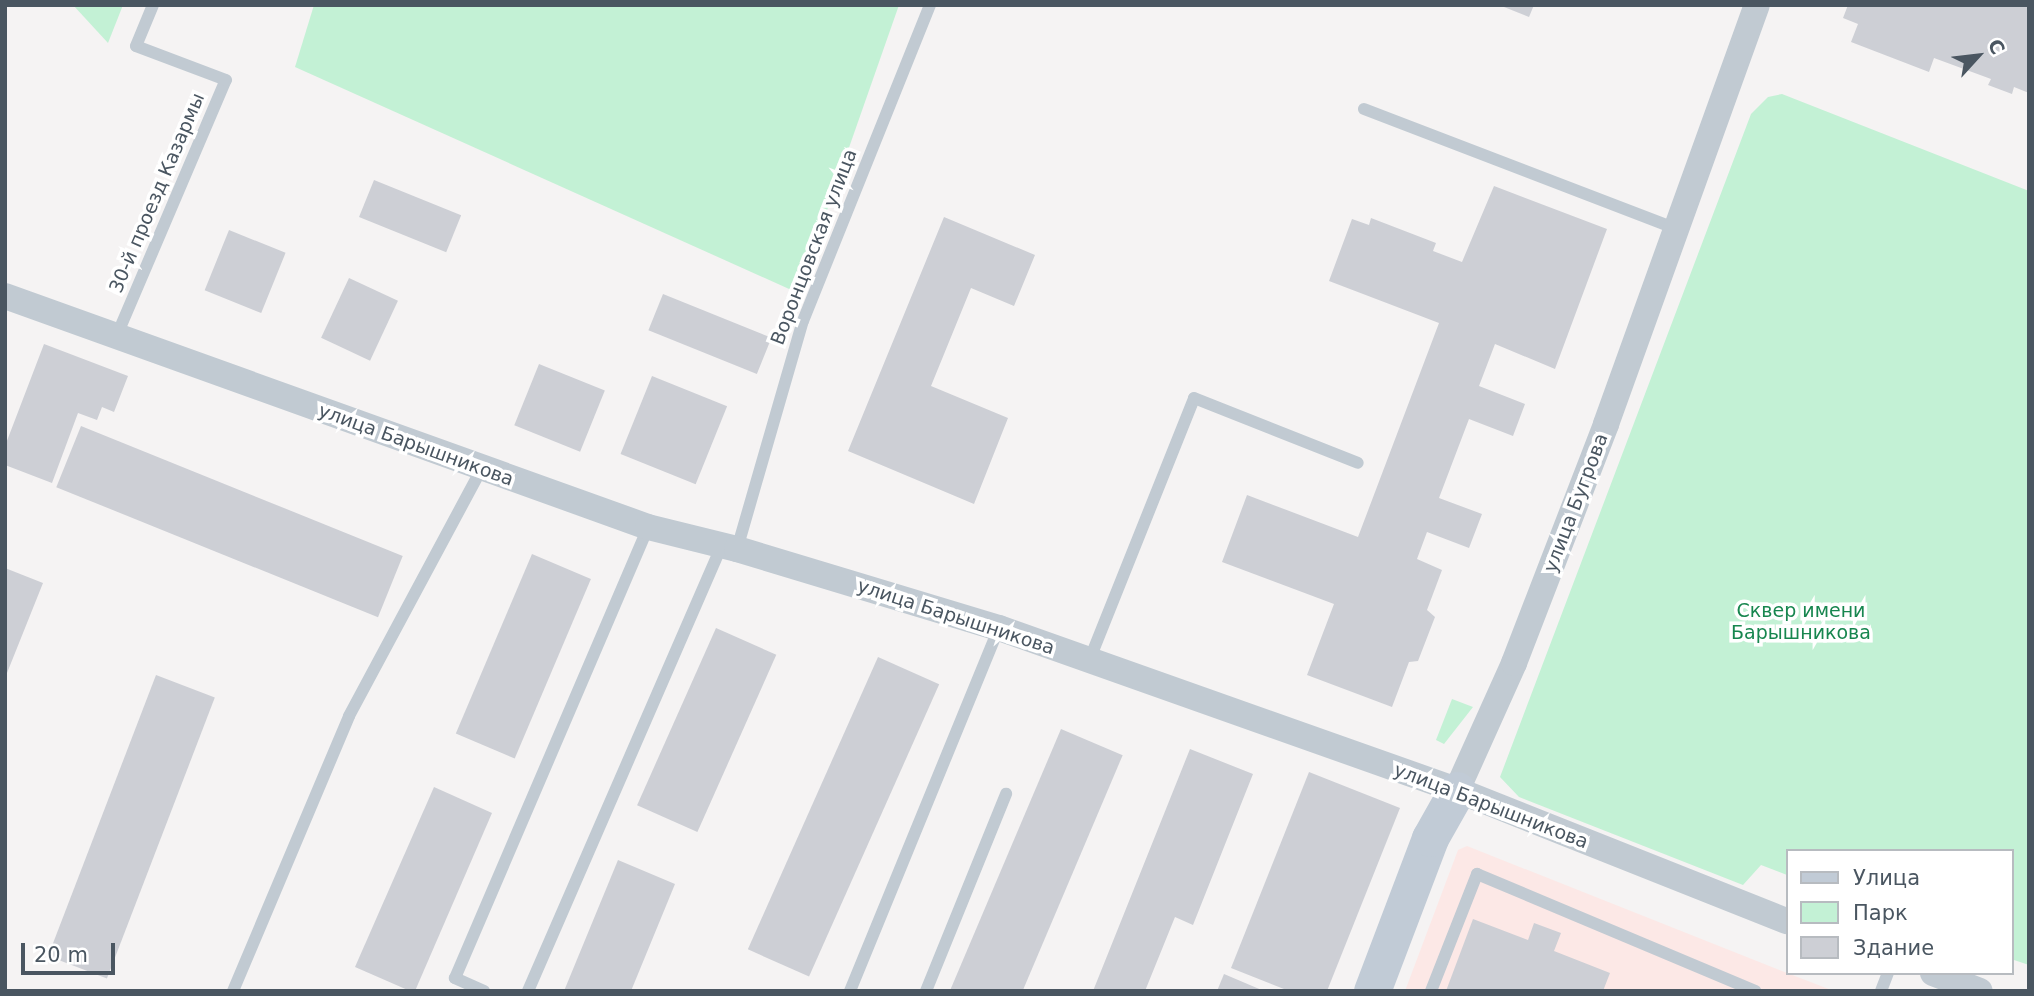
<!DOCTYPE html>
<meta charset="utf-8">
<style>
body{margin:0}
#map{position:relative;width:2034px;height:996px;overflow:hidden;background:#f5f3f3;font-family:"DejaVu Sans",sans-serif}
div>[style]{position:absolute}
.medical>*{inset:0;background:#fce8e6}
.green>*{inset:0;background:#c3f1d5}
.building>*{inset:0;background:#cdcfd5;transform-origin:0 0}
.lane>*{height:12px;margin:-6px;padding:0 6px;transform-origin:6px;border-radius:6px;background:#c1cad2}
.street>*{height:26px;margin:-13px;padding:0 13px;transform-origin:13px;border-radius:13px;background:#c1cad2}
.secondary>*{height:37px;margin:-18.5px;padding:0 18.5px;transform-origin:18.5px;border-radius:18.5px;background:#c1cbd6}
span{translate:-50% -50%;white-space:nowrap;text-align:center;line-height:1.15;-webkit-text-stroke:7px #fff;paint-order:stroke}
.street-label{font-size:19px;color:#4a5661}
.park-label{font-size:19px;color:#17864f}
.frame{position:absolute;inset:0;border:7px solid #4a5661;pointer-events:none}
.legend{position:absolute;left:1786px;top:849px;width:228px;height:126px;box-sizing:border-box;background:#fff;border:2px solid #b7bbc0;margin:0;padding:9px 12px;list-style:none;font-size:21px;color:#4a5661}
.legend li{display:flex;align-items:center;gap:14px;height:35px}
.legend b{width:35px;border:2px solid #b7bbc0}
.north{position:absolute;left:1943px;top:21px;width:70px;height:70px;-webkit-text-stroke:5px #fff;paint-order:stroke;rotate:63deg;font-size:19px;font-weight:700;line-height:28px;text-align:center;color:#4a5661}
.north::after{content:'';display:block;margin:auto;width:24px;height:32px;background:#4a5661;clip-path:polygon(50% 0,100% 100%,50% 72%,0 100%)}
.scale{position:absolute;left:21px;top:943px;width:94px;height:32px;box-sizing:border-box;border:4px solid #4a5661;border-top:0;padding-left:9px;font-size:21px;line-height:24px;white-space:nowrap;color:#4a5661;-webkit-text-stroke:5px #fff;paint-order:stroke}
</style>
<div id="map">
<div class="medical">
<div style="clip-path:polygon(1467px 846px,1787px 973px,1834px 991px,1405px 991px,1458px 850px)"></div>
</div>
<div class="green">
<div style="clip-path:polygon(73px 5px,123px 5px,108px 43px)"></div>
<div style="clip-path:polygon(314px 5px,899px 5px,798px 293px,295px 67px)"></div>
<div style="clip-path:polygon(1782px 94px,2029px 191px,2029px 965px,2011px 959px,2011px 851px,1787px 851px,1787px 875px,1761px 865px,1743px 885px,1519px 797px,1500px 777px,1751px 114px,1768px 97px)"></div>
<div style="clip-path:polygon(1452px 699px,1473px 707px,1444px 744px,1436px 740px)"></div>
</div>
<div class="building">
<div style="clip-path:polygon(1499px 5px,1534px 5px,1529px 17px)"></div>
<div style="clip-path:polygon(1848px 5px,2029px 5px,2029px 93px,2014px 87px,2012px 94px,1988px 85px,1991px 79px,1934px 58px,1929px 72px,1851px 42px,1858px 24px,1843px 18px)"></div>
<div style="left:374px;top:180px;width:94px;height:40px;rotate:22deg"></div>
<div style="clip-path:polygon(1494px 186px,1607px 229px,1555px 369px,1495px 344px,1479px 386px,1525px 404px,1513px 436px,1469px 419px,1439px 498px,1482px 514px,1469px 548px,1427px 532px,1417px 559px,1442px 570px,1427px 610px,1435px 617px,1418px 661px,1409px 662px,1392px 707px,1307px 675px,1334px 604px,1222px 562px,1247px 495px,1358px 537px,1439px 323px,1329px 281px,1352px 219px,1369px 225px,1371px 218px,1436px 243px,1433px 251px,1462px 262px)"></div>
<div style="clip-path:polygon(944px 217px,1035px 255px,1014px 306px,971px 288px,931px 386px,1008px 418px,974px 504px,848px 451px)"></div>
<div style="left:229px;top:230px;width:61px;height:65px;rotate:22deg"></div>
<div style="left:349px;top:278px;width:54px;height:66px;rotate:25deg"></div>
<div style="left:663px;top:294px;width:117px;height:39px;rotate:22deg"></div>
<div style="clip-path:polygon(44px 344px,128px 376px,114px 412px,102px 407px,97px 420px,78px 413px,52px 483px,5px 465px,5px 446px)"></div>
<div style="left:539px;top:364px;width:71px;height:66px;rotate:22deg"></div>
<div style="left:652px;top:376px;width:81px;height:84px;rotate:22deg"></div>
<div style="left:81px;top:426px;width:347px;height:66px;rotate:22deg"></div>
<div style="left:532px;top:554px;width:64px;height:195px;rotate:23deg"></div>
<div style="clip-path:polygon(5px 568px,43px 583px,5px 678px)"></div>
<div style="left:716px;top:628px;width:66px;height:194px;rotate:24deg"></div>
<div style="left:878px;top:657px;width:67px;height:320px;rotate:24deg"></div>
<div style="left:156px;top:675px;width:63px;height:301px;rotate:21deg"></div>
<div style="left:1061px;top:729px;width:67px;height:284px;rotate:23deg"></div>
<div style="clip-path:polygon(1190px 749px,1253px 774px,1193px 925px,1175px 917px,1145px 991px,1093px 991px)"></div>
<div style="clip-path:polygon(1309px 772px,1400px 808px,1327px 991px,1289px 991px,1231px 968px)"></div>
<div style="clip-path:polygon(434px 787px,492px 813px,415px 991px,410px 991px,355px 967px)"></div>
<div style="clip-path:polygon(618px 860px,675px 884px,631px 991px,564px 991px)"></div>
<div style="clip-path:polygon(1473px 919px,1528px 940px,1534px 923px,1561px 933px,1554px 951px,1610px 973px,1603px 991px,1446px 991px)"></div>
<div style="clip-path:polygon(1224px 974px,1264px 991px,1217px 991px)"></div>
</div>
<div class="lane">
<div style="left:1364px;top:109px;width:334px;rotate:21deg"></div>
<div style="left:117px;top:335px;width:277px;rotate:-66.9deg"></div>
<div style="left:226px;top:80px;width:96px;rotate:-159.3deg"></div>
<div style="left:136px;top:46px;width:44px;rotate:-67.5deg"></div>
<div style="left:737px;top:549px;width:237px;rotate:-73.9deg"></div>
<div style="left:803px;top:321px;width:341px;rotate:-68.1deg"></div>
<div style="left:1089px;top:661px;width:283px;rotate:-68.2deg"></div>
<div style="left:1194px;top:398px;width:176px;rotate:21.6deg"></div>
<div style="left:233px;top:991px;width:298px;rotate:-67.1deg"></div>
<div style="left:349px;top:716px;width:279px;rotate:-61.8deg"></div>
<div style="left:484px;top:991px;width:32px;rotate:-156deg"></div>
<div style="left:455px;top:978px;width:491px;rotate:-66.8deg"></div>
<div style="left:528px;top:991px;width:486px;rotate:-66.5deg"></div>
<div style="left:850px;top:991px;width:392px;rotate:-67.7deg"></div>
<div style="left:926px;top:991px;width:213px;rotate:-67.9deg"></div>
<div style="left:1431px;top:991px;width:126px;rotate:-68.5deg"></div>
<div style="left:1477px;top:874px;width:302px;rotate:22.8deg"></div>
<div style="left:1881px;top:991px;width:19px;rotate:-69deg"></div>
</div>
<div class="street">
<div style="left:5px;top:296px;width:683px;rotate:19.76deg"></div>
<div style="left:648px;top:527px;width:92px;rotate:13.9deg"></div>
<div style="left:737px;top:549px;width:274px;rotate:16.8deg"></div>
<div style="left:999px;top:628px;width:486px;rotate:19.5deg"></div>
<div style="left:1457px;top:790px;width:355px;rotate:21.7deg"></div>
<div style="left:1457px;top:790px;width:139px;rotate:-65.8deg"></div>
<div style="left:1514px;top:663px;width:256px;rotate:-68.9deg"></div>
<div style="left:1606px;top:424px;width:445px;rotate:-70.2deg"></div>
<div style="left:1933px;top:973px;width:50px;rotate:21deg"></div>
</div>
<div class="secondary">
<div style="left:1372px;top:991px;width:164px;rotate:-69.2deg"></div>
<div style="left:1430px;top:838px;width:55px;rotate:-60.6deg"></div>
</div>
<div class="street-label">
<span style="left:157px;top:193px;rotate:-67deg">30-й проезд Казармы</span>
<span style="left:814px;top:247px;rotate:-69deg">Воронцовская улица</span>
<span style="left:416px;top:445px;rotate:20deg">улица Барышникова</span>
<span style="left:1576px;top:503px;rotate:-69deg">улица Бугрова</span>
<span style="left:956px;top:617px;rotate:18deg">улица Барышникова</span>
<span style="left:1491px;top:806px;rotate:21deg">улица Барышникова</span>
</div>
<div class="park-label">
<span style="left:1801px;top:622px">Сквер имени<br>Барышникова</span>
</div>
<div class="frame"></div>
<ul class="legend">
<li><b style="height:9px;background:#c1cbd6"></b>Улица</li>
<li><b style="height:19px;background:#c3f1d5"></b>Парк</li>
<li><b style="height:19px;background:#cdcfd5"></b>Здание</li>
</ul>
<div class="north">С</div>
<div class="scale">20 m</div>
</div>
